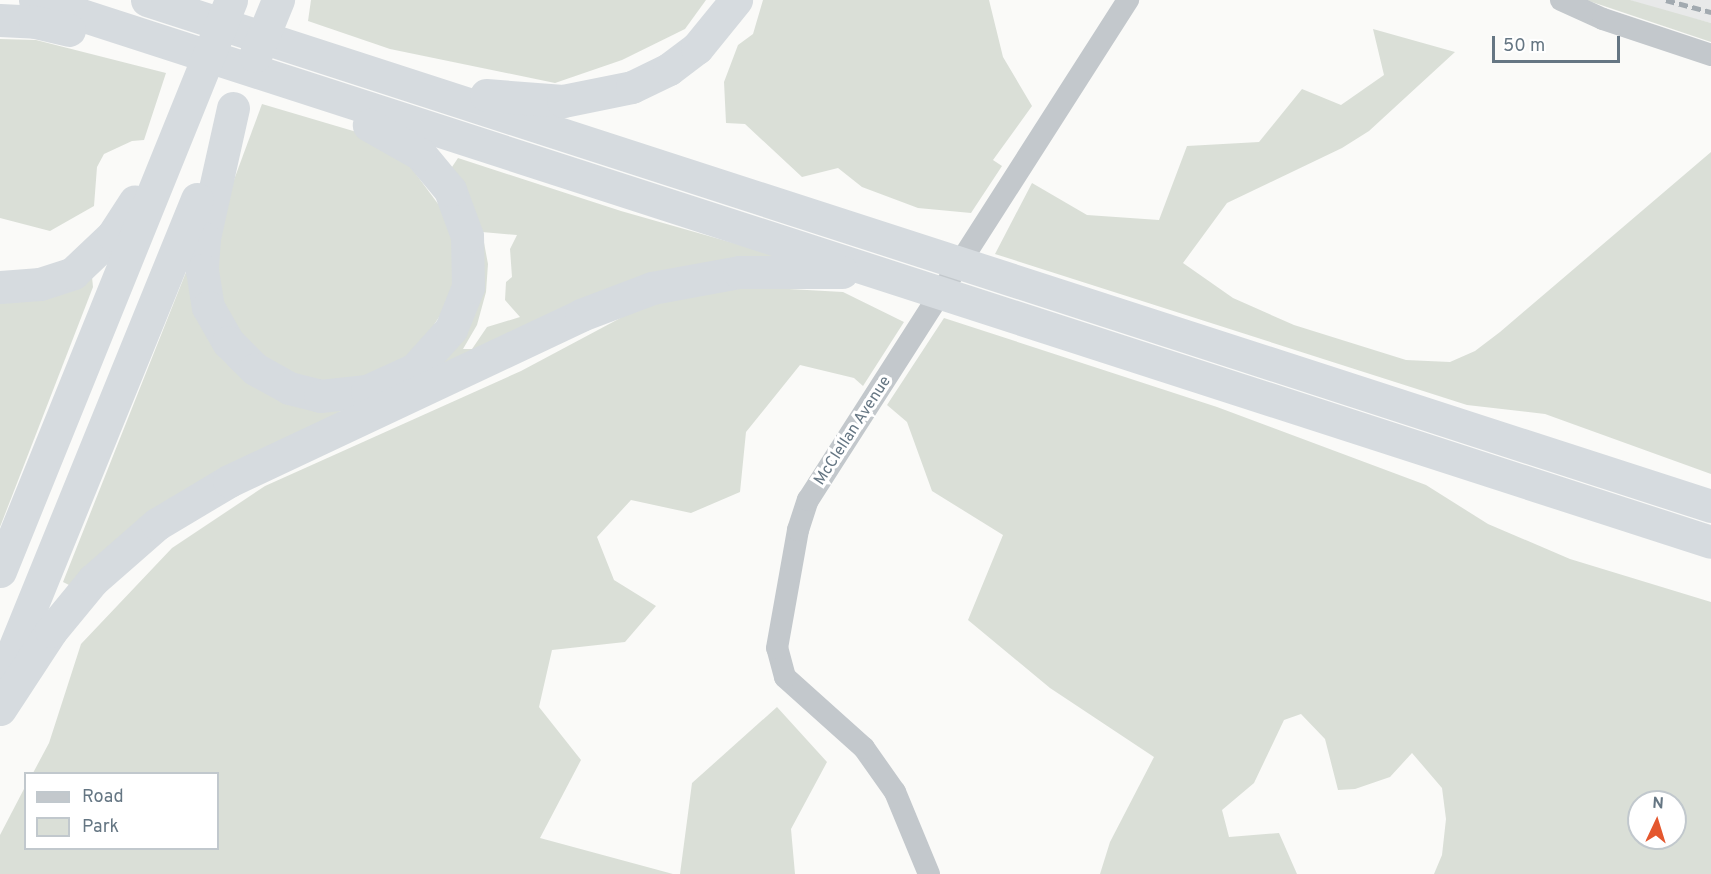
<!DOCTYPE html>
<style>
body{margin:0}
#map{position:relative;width:1711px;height:874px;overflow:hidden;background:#fafaf8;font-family:Overpass,sans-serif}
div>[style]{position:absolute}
.built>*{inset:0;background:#e8e9e9}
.green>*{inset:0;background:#dadfd7}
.minor>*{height:22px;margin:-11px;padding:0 11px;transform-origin:11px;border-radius:11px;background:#c3c8cc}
.highway>*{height:33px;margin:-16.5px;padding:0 16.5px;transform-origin:16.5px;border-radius:16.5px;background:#d6dbdf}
.rail>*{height:4.5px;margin-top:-2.25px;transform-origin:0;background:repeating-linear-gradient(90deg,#a2aab0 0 9px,transparent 0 13.5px)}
span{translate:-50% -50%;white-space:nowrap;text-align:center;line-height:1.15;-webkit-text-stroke:6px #fff;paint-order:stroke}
.street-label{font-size:16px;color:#657683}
.legend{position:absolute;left:24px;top:772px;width:195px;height:78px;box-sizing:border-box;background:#fff;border:2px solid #c1c8cd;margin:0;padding:8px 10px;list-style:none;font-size:18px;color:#657683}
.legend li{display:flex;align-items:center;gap:12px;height:30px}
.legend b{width:30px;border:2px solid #c1c8cd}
.north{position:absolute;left:1627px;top:790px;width:60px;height:60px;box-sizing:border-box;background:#fff;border:2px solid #c1c8cd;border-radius:50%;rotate:4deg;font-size:16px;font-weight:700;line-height:24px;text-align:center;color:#657683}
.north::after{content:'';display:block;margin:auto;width:21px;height:27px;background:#e4572e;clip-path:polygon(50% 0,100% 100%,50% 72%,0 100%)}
.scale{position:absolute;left:1492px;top:36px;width:128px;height:27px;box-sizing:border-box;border:3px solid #657683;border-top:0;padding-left:8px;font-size:18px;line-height:21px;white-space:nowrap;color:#657683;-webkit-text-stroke:4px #fff;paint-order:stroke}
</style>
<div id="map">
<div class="built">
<div style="clip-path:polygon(1629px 0,1711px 0,1711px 23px,1668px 12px)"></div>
</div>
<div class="green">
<div style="clip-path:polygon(311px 0,706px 0,685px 29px,622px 60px,555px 83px,390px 49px,308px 21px)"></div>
<div style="clip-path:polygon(763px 0,989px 0,1003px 57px,1032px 106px,993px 160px,1002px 166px,971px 213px,918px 208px,862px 187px,838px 168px,802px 177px,745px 124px,726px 123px,724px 82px,738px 45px,753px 34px)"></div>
<div style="clip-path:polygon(1586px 0,1630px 0,1711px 23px,1711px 42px)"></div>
<div style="clip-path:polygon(1373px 29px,1455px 52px,1369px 131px,1342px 148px,1227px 203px,1183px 263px,1233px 298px,1294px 325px,1406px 360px,1450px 362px,1475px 351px,1500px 332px,1711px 152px,1711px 474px,1545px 414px,1467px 405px,995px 254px,1032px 183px,1087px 215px,1159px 220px,1187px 146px,1259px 142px,1302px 89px,1341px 105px,1384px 75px)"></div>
<div style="clip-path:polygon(0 39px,36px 40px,166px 73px,144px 140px,132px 141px,104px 154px,97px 167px,94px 206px,50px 231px,0 218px)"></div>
<div style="clip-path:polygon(262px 104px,360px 133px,404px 158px,447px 216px,457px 257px,451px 299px,408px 364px,342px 386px,283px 373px,242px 341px,220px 304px,213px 261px,218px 223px)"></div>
<div style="clip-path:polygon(evenodd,458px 158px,621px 211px,775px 255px,759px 264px,424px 378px,463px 331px,452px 167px,458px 158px,482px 232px,517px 235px,510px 249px,512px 277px,506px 282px,505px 300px,520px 317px,487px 327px,472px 349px,463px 349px,477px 325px,486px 292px,488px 264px,482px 232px)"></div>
<div style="clip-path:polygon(188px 267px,215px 344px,361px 398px,71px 586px,63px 582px)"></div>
<div style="clip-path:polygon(92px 277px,93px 287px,0 527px,0 300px)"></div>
<div style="clip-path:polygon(734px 286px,843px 292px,904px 322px,863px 386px,854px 378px,800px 365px,746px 432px,740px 492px,691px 513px,631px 500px,597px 537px,614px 580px,656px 606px,625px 642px,552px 650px,539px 707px,581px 760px,540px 838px,673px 874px,0 874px,0 835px,25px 787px,26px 848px,218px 848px,218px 774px,33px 773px,49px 743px,81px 644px,172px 548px,265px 486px,521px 371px,643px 306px)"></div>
<div style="clip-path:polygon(evenodd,944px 318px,1217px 407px,1426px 485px,1488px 524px,1570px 559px,1711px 602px,1711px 874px,1434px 874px,1442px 855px,1446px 819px,1442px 788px,1412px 753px,1390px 777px,1355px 789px,1338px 790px,1325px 739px,1301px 714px,1284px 720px,1254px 783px,1222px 810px,1229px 837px,1279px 833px,1297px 874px,1100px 874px,1110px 842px,1154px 757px,1050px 688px,968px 620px,1003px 535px,932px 491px,907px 422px,887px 405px,944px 318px,1639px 802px,1675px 802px,1675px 838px,1639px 838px,1639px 802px)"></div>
<div style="clip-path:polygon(777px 707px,827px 762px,791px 829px,795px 874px,680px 874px,692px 783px)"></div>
</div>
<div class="minor">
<div style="left:1561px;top:0;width:46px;rotate:24.3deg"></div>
<div style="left:1603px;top:19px;width:114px;rotate:18.4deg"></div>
<div style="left:929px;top:874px;width:89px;rotate:-112.5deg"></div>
<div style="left:895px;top:792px;width:54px;rotate:-125.2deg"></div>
<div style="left:864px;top:748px;width:106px;rotate:-138.1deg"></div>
<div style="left:785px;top:677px;width:30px;rotate:-105deg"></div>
<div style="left:777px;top:648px;width:120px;rotate:-79.9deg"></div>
<div style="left:798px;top:530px;width:32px;rotate:-72deg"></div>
<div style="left:808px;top:500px;width:594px;rotate:-57.38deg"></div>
</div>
<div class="highway">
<div style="left:35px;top:0;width:1761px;rotate:17.92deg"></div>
<div style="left:147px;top:0;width:1644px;rotate:17.93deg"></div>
<div style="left:0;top:20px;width:35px;rotate:3deg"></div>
<div style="left:35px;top:22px;width:35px;rotate:13deg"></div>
<div style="left:255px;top:56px;width:61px;rotate:-67.7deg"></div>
<div style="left:486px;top:95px;width:77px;rotate:4.5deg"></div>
<div style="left:563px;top:101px;width:70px;rotate:-11.5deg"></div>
<div style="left:632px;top:87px;width:41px;rotate:-25.9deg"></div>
<div style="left:669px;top:69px;width:35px;rotate:-37deg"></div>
<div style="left:697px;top:48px;width:62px;rotate:-50.9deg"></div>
<div style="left:233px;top:108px;width:133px;rotate:102.6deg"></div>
<div style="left:204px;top:238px;width:32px;rotate:94deg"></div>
<div style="left:202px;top:270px;width:37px;rotate:81deg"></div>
<div style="left:208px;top:307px;width:40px;rotate:60.3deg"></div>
<div style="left:228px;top:342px;width:38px;rotate:45deg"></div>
<div style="left:255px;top:369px;width:39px;rotate:29deg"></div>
<div style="left:289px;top:388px;width:32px;rotate:14deg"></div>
<div style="left:320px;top:396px;width:47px;rotate:-6.1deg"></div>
<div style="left:367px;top:391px;width:53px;rotate:-24.6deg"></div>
<div style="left:415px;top:369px;width:54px;rotate:-48deg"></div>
<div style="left:451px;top:329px;width:45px;rotate:-68deg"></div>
<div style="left:468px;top:287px;width:51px;rotate:-91.1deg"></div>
<div style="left:467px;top:236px;width:49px;rotate:-110.3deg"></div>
<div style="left:450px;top:190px;width:47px;rotate:-129.8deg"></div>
<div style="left:420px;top:154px;width:59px;rotate:-150.4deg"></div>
<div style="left:0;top:287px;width:40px;rotate:-4.3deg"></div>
<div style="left:40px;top:284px;width:35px;rotate:-18deg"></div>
<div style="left:73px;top:273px;width:55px;rotate:-43.5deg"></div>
<div style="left:113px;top:235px;width:40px;rotate:-57.1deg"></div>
<div style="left:0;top:571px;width:616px;rotate:-67.97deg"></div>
<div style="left:3px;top:676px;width:515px;rotate:-67.87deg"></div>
<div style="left:0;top:709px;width:93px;rotate:-56.8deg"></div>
<div style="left:51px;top:631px;width:66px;rotate:-50.5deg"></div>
<div style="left:93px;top:580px;width:85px;rotate:-41.2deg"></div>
<div style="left:157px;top:524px;width:84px;rotate:-30.8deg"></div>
<div style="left:229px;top:481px;width:389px;rotate:-25.2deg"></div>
<div style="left:581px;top:315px;width:76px;rotate:-20.8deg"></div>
<div style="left:652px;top:288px;width:88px;rotate:-10.4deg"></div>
<div style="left:739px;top:272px;width:103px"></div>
</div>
<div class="rail">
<div style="left:1666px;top:0;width:47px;rotate:14.9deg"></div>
</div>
<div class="street-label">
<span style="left:853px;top:431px;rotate:-57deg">McClellan Avenue</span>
</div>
<ul class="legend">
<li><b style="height:8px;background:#c3c8cc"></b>Road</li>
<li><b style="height:16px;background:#dadfd7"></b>Park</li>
</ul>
<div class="north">N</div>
<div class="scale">50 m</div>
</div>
